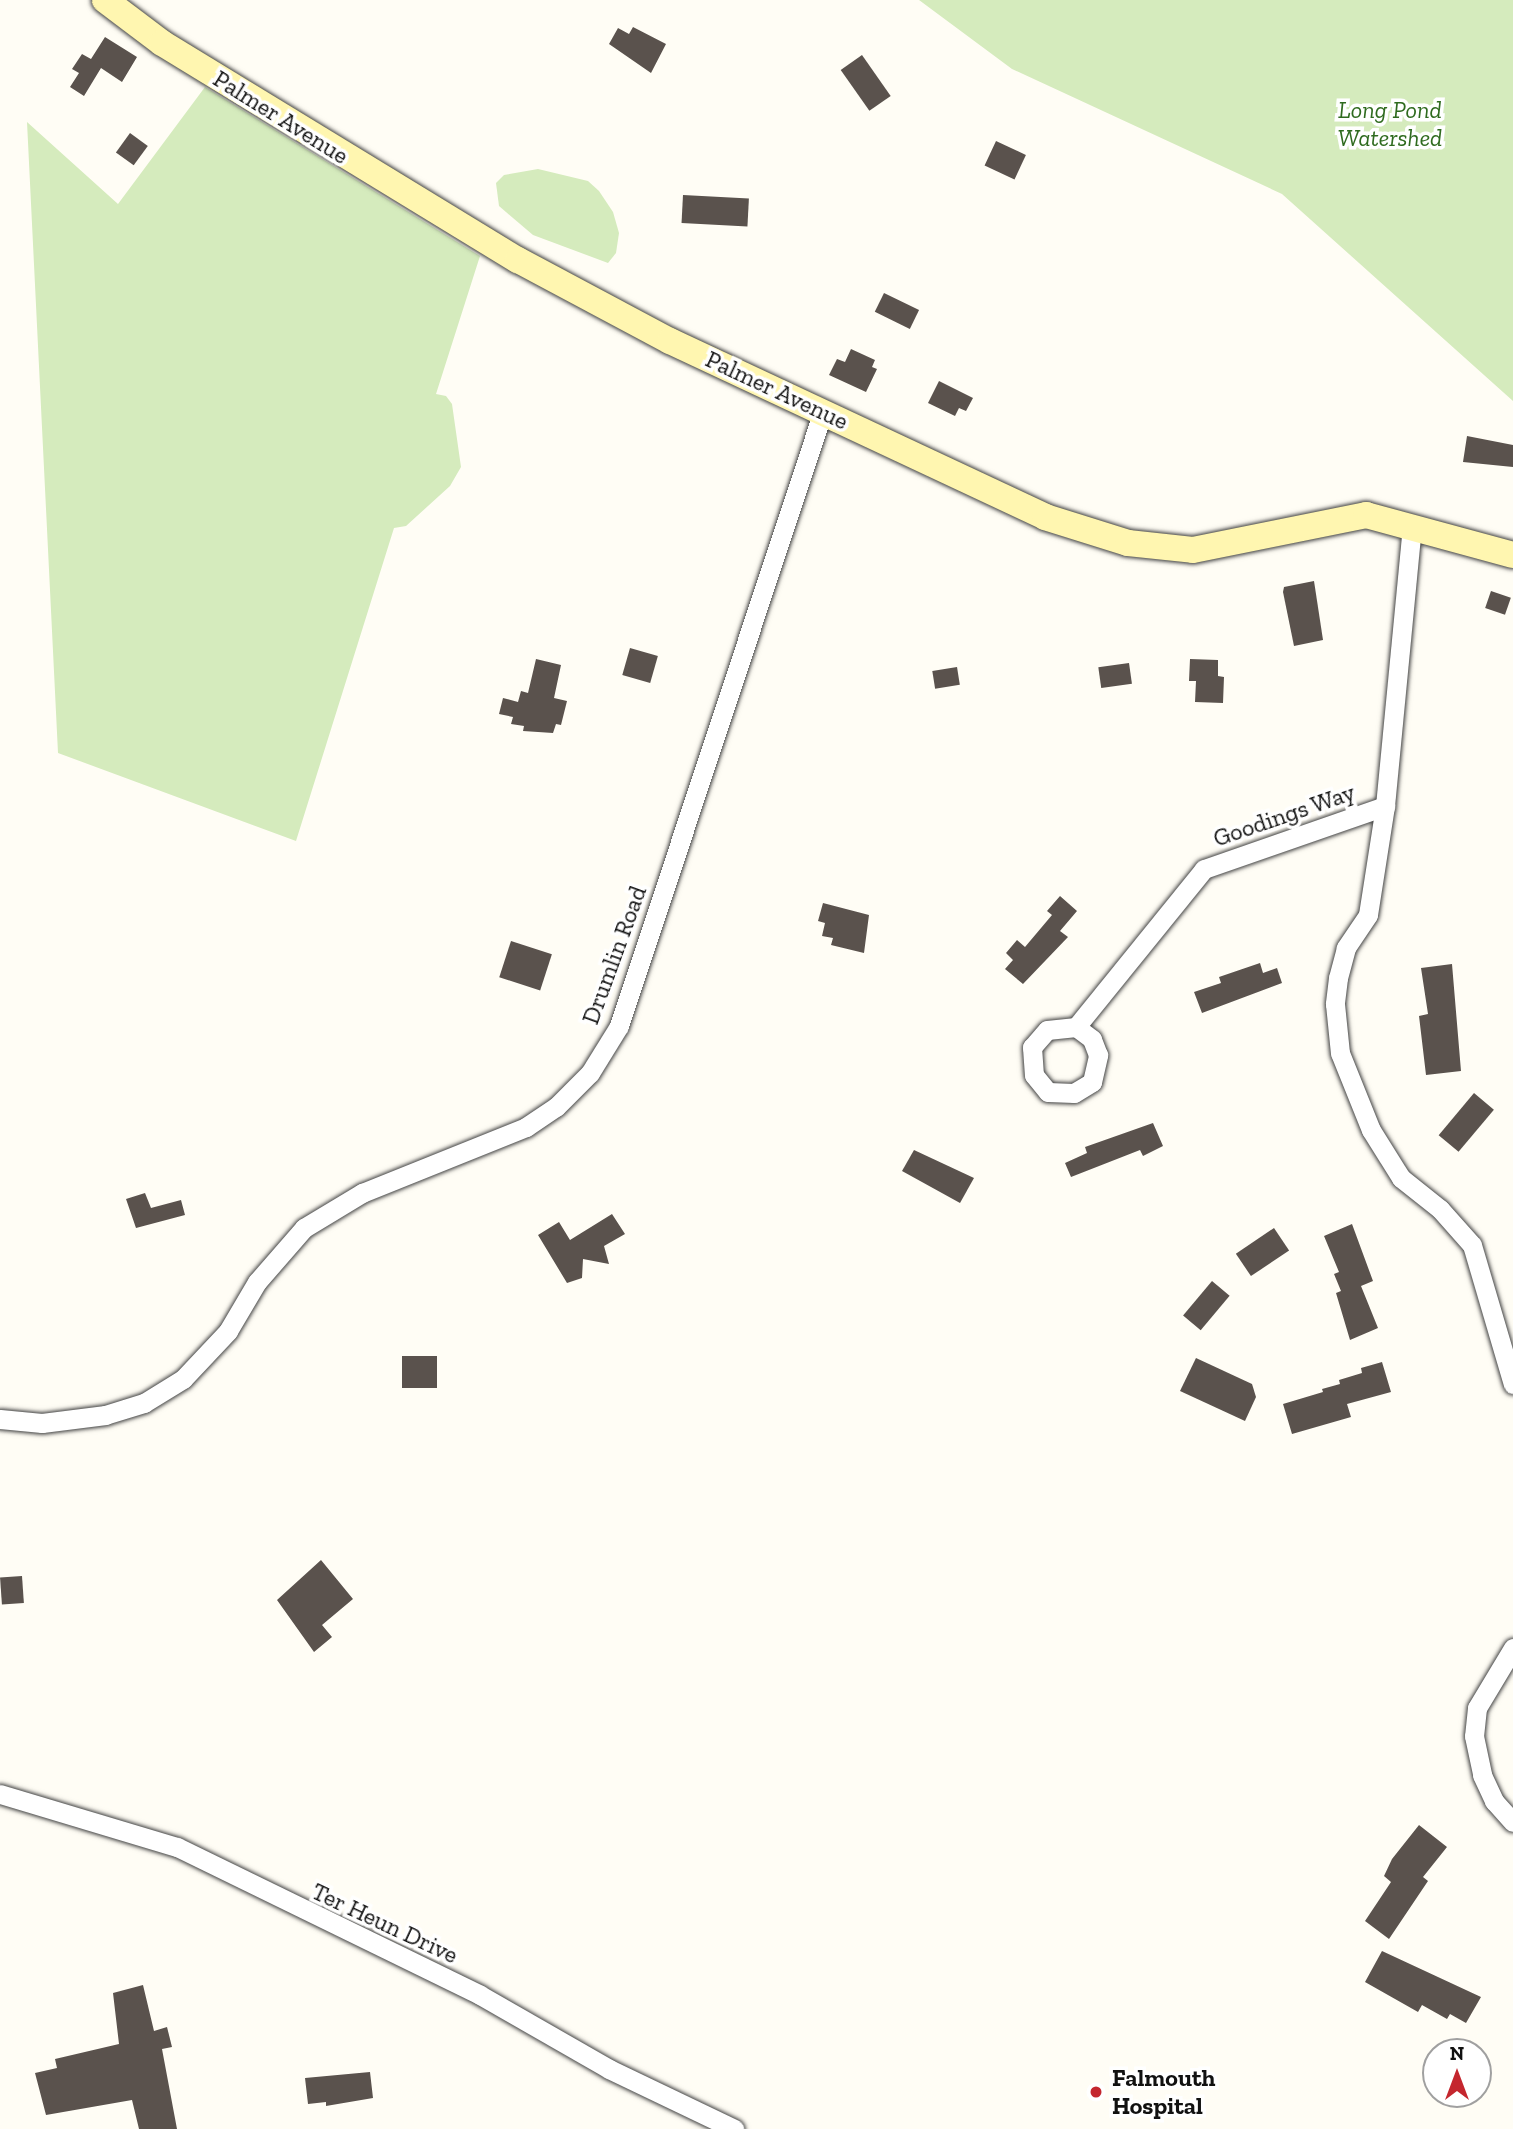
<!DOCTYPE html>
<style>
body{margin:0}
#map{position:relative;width:1513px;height:2129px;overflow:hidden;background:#fffdf5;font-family:"Zilla Slab",serif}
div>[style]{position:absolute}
.green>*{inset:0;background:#d5ebbd}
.building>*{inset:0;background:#5a524d;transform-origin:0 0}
.roads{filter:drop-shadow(0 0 2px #444) drop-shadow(0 0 2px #444)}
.street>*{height:19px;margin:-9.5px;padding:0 9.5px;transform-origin:9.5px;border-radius:9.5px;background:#fff}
.secondary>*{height:26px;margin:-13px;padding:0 13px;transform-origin:13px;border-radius:13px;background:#fff6b0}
.dots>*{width:19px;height:19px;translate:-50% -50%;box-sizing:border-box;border:4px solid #fff;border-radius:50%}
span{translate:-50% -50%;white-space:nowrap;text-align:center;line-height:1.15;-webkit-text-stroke:7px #fff;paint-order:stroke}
.park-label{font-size:24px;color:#2f6b1f;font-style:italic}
.street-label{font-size:24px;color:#111}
.poi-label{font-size:24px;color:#111;font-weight:700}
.left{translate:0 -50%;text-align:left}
.north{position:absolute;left:1422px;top:2038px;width:70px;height:70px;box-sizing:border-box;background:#fff;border:2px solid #a0a0a0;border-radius:50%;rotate:0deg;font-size:19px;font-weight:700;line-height:28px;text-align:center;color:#111}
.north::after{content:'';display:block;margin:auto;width:24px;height:32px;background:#c4262e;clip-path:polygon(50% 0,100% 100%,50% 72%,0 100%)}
</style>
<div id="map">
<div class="green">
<div style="clip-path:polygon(919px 0,1513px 0,1513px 401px,1282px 194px,1012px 69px)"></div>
<div style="clip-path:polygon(205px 87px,480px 256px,436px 394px,446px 396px,452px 404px,461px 467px,450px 486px,406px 526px,394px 528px,296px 841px,58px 753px,27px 122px,118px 204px)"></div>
<div style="clip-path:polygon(538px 169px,588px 181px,599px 191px,613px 212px,619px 233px,616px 253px,608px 263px,533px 235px,499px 206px,496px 183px,504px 175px)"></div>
</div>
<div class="building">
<div style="clip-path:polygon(633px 27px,666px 44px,651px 73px,609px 44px,618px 28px,629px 34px)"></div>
<div style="clip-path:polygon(105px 37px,137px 57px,122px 82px,101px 68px,84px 96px,70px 87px,79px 73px,72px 69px,82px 54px,91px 59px)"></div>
<div style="left:862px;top:55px;width:50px;height:26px;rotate:55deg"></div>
<div style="left:130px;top:133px;width:22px;height:24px;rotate:36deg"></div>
<div style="left:996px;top:141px;width:33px;height:27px;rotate:25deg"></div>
<div style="left:683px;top:195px;width:66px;height:28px;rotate:3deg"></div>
<div style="left:884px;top:293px;width:39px;height:21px;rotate:26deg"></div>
<div style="clip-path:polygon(851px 349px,875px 360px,872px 367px,877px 369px,866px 392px,829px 375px,837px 359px,845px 362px)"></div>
<div style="clip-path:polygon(939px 381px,973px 398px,966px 411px,959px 408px,955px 416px,928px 403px)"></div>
<div style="clip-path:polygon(1467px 436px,1513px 445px,1513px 467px,1463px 462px)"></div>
<div style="clip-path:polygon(1314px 581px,1323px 640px,1294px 646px,1283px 592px,1284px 587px)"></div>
<div style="left:1491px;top:591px;width:21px;height:18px;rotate:19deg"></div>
<div style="left:630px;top:648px;width:29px;height:28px;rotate:16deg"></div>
<div style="clip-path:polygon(536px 659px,561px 665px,554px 698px,567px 701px,561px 725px,556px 724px,553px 733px,523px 731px,524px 726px,511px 724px,513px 717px,499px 714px,503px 698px,518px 702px,521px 691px,528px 693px)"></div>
<div style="clip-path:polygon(1190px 659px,1218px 660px,1218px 676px,1224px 677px,1223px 703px,1195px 702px,1196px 681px,1189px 681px)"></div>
<div style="left:1129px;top:663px;width:21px;height:31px;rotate:82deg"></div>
<div style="left:957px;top:667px;width:18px;height:25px;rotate:81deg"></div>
<div style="clip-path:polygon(1060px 896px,1077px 911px,1060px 931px,1068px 937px,1023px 984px,1005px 969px,1013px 960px,1006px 953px,1017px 940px,1025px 947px,1052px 915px,1047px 911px)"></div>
<div style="clip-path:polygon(823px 903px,869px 915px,864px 953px,831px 945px,833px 938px,822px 936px,825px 923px,818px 921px)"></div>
<div style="left:511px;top:941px;width:43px;height:38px;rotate:18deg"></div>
<div style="clip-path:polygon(1260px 963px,1263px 973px,1277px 968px,1282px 983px,1202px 1013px,1194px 992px,1221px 983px,1219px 977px)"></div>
<div style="clip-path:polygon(1452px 964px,1461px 1071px,1426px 1075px,1419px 1016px,1428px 1014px,1421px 968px)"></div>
<div style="left:1474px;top:1093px;width:26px;height:55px;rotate:40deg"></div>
<div style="clip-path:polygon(1153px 1123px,1163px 1146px,1143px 1156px,1140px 1150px,1071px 1177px,1065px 1163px,1087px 1153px,1085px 1147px)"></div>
<div style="clip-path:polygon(914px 1150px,974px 1178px,960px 1203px,902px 1171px)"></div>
<div style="clip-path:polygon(145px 1193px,151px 1208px,181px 1200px,185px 1215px,136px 1228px,126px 1199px)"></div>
<div style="clip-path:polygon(612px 1214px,625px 1234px,604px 1246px,609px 1264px,583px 1259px,582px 1278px,567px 1283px,538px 1235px,559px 1222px,570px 1240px)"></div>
<div style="clip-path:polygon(1352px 1224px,1373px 1281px,1361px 1286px,1378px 1328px,1350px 1340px,1336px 1293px,1341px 1291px,1334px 1274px,1339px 1272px,1324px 1236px)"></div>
<div style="left:1274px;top:1228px;width:27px;height:46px;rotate:56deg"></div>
<div style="left:1212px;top:1281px;width:23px;height:45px;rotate:40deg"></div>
<div style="left:402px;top:1356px;width:35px;height:32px"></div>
<div style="clip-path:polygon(1196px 1358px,1252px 1384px,1256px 1397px,1245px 1421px,1180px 1391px)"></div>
<div style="clip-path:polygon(1382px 1362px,1391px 1392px,1347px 1404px,1351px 1417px,1292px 1434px,1283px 1404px,1323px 1392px,1322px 1389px,1340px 1384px,1339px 1380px,1362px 1373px,1361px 1368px)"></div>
<div style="clip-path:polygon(321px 1560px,353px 1599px,322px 1625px,332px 1637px,314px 1652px,277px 1600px)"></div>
<div style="left:22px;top:1576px;width:27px;height:22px;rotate:86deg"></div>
<div style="clip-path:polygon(1419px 1825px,1447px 1847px,1423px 1877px,1428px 1881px,1389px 1939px,1365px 1921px,1391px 1882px,1384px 1876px,1392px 1859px)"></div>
<div style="clip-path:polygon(1382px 1951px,1481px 1997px,1466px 2023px,1450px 2014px,1447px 2019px,1422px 2005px,1418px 2012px,1365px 1982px)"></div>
<div style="clip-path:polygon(143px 1985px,154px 2031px,167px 2027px,172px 2047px,162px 2049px,177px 2129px,139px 2129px,132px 2100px,46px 2115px,35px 2073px,57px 2068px,55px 2059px,119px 2044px,113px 1993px)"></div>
<div style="clip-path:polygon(370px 2072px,373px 2098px,326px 2106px,326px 2102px,308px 2104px,305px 2078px)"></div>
</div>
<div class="roads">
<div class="street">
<div style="left:1385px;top:806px;width:110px;rotate:98.9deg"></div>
<div style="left:1368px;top:915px;width:40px;rotate:124deg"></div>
<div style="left:1346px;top:948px;width:31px;rotate:105deg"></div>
<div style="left:1338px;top:978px;width:26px;rotate:97deg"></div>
<div style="left:1335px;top:1004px;width:49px;rotate:84.2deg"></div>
<div style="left:1340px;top:1053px;width:83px;rotate:68.1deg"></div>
<div style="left:1371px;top:1130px;width:57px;rotate:58deg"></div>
<div style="left:1401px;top:1178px;width:50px;rotate:38.5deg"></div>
<div style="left:1440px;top:1209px;width:48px;rotate:48.4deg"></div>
<div style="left:1472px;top:1245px;width:145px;rotate:73.6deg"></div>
<div style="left:1076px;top:1027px;width:29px;rotate:174deg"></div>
<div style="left:1047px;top:1030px;width:23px;rotate:131deg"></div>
<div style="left:1032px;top:1047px;width:28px;rotate:86deg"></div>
<div style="left:1034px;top:1075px;width:22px;rotate:51deg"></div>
<div style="left:1048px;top:1092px;width:26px;rotate:2deg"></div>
<div style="left:1074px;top:1093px;width:21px;rotate:-31deg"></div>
<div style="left:1092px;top:1082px;width:28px;rotate:-77deg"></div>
<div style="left:1098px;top:1055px;width:17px;rotate:-111deg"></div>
<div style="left:1092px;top:1039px;width:20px;rotate:-143deg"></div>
<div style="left:1076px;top:1027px;width:203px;rotate:-51deg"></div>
<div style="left:1204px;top:869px;width:192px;rotate:-19.2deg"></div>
<div style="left:1385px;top:806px;width:282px;rotate:-84.5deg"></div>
<div style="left:0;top:1419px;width:42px;rotate:5.4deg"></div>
<div style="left:42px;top:1423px;width:64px;rotate:-7.2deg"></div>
<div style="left:105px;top:1415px;width:41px;rotate:-17.1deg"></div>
<div style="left:144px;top:1403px;width:46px;rotate:-31.6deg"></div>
<div style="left:183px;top:1379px;width:66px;rotate:-46.8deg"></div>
<div style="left:228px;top:1331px;width:57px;rotate:-59.4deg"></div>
<div style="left:257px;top:1282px;width:72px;rotate:-49deg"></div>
<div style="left:304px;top:1228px;width:68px;rotate:-31.1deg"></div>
<div style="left:362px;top:1193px;width:177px;rotate:-21.9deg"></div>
<div style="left:526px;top:1127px;width:36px;rotate:-34deg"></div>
<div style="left:556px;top:1107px;width:48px;rotate:-45deg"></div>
<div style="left:590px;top:1073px;width:55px;rotate:-58.3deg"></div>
<div style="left:619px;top:1026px;width:648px;rotate:-71.65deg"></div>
<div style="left:1513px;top:1648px;width:70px;rotate:121deg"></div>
<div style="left:1477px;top:1708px;width:28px;rotate:96deg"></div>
<div style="left:1474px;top:1736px;width:40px;rotate:78deg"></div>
<div style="left:1482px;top:1775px;width:29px;rotate:65deg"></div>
<div style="left:1494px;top:1801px;width:28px;rotate:48deg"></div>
<div style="left:0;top:1794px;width:185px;rotate:16.7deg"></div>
<div style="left:177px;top:1847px;width:337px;rotate:26deg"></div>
<div style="left:480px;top:1995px;width:149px;rotate:29.8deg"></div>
<div style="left:609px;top:2069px;width:139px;rotate:25.6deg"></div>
</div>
<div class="secondary">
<div style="left:105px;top:0;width:71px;rotate:37deg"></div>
<div style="left:162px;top:43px;width:417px;rotate:31.4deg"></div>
<div style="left:518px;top:260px;width:172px;rotate:28.1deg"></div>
<div style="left:670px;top:341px;width:414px;rotate:25.1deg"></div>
<div style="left:1045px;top:517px;width:87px;rotate:17.4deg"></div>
<div style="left:1128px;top:543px;width:65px;rotate:6.1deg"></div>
<div style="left:1193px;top:550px;width:177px;rotate:-11.4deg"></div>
<div style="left:1366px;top:515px;width:152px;rotate:15.2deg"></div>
</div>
</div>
<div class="dots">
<div style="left:1096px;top:2092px;background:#c4262e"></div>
</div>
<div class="park-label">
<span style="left:1390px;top:124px">Long Pond<br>Watershed</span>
</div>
<div class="street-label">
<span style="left:281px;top:117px;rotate:32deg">Palmer Avenue</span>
<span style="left:777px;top:390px;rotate:25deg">Palmer Avenue</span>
<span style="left:1284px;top:815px;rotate:-19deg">Goodings Way</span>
<span style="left:614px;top:955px;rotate:-70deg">Drumlin Road</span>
<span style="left:385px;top:1923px;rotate:25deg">Ter Heun Drive</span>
</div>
<div class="poi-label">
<span class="left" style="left:1112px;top:2092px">Falmouth<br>Hospital</span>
</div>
<div class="north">N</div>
</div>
